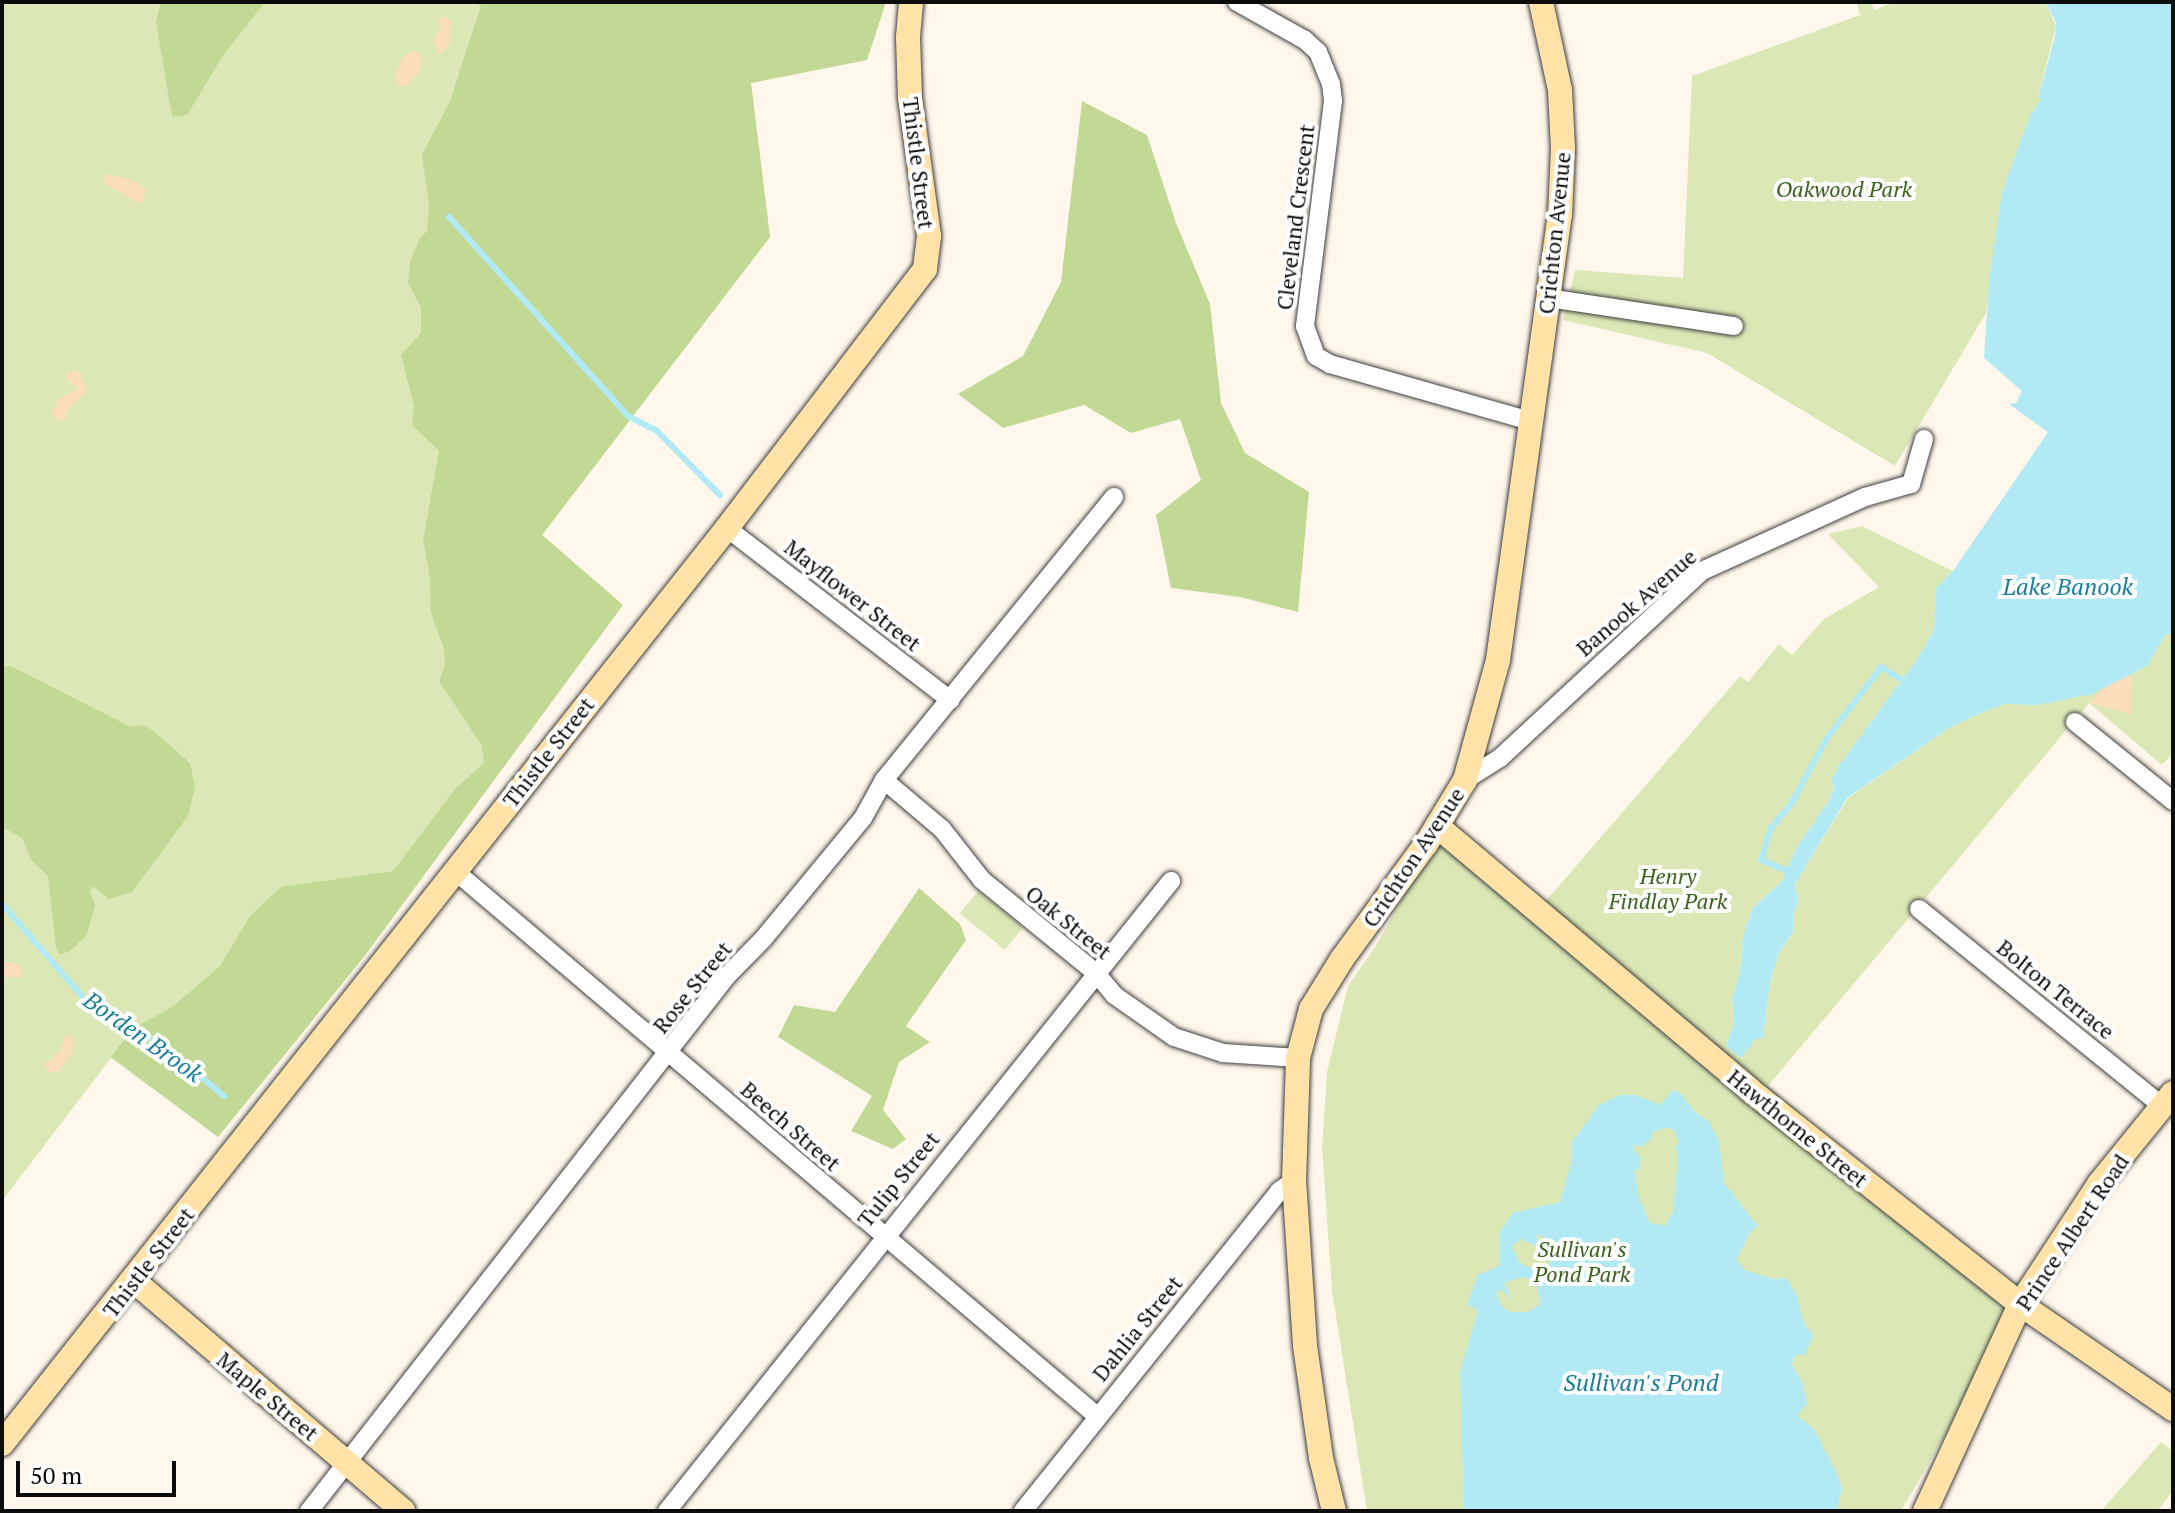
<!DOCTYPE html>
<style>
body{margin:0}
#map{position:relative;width:2175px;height:1513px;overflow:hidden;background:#fff7ec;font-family:"PT Serif",serif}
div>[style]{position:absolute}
.green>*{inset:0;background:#dbe8b6;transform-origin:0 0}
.forest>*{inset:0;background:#c2d996}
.sand>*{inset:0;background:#faddb9}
.water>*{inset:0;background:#b1eaf5}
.stream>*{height:6px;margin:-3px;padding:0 3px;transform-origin:3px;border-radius:3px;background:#b1eaf5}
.roads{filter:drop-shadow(0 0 2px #3f3f3f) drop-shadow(0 0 2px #3f3f3f)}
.street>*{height:18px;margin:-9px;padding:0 9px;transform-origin:9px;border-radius:9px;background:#fff}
.secondary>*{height:24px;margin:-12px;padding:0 12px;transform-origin:12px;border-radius:12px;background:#fee2a7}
span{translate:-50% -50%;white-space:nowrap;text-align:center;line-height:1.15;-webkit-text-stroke:8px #fff;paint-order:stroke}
.street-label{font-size:22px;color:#0c0c0c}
.park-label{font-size:22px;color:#3b631e;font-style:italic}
.water-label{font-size:24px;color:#177f9c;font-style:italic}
.frame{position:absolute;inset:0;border:4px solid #0c0c0c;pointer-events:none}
.scale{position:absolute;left:16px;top:1461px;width:160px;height:36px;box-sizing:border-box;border:4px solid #0c0c0c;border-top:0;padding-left:10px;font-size:24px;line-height:28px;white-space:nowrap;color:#0c0c0c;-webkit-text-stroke:6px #fff;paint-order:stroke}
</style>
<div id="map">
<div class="green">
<div style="clip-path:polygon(2px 2px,886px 2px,867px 60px,751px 83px,770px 237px,542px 535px,623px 605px,366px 954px,218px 1137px,111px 1058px,2px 1201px)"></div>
<div style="clip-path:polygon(1856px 2px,1871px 2px,1874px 10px,1894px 2px,2046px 2px,2056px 27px,2038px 97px,2041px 99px,2002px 192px,1986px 313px,1895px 466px,1707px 353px,1563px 320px,1575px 270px,1683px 278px,1692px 76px,1860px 15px)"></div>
<div style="clip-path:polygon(1862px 526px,1953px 571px,1936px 588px,1934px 629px,1918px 658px,1840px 764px,1830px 799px,1797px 847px,1782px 881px,1752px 909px,1743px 936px,1740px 972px,1732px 998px,1734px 1023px,1726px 1046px,1741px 1058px,1755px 1040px,1763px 1037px,1770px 982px,1779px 953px,1793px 933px,1793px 914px,1798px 902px,1795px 884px,1848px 798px,1949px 728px,1981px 713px,2005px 704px,2098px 690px,2128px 676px,2147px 666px,2164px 637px,2173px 631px,2173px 753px,2162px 765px,2089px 703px,1768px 1086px,2022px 1302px,1901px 1511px,1367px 1511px,1332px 1291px,1322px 1147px,1327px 1072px,1348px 986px,1376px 946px,1447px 818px,1545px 902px,1740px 676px,1748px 682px,1779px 644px,1792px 655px,1824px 619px,1879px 587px,1828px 534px)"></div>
<div style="left:978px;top:891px;width:58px;height:29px;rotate:39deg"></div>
<div style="clip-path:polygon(2161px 1442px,2173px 1451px,2173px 1490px,2158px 1511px,2101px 1511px)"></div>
</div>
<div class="forest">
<div style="clip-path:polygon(161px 2px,265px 2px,222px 57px,187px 115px,173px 117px,170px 105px,156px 22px)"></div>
<div style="clip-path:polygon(472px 2px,886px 2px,867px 60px,751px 83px,770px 237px,542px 535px,623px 605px,366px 954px,218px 1137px,111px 1057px,132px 1029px,172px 1007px,220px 966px,250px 916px,281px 887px,393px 871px,456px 788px,484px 763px,482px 746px,439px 681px,445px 665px,444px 649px,431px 612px,430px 579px,423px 540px,439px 451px,412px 425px,414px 406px,401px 355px,421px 333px,421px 307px,408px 283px,410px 262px,420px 238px,427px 231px,429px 205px,422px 155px,450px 101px,481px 6px)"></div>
<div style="clip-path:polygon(1082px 101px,1147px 135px,1176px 223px,1210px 304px,1221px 403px,1245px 453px,1309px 492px,1298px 612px,1240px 597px,1171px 588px,1156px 515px,1201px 480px,1180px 419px,1131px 433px,1084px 405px,1003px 428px,958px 394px,1023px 356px,1061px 282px)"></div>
<div style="clip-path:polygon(10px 666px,131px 727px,140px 725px,151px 729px,190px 763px,195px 786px,188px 816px,132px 892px,109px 899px,93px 886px,90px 892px,95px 905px,87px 935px,69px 952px,59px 954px,56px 948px,48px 876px,32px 861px,22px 838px,2px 827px,2px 667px)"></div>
<div style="clip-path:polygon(919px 888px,960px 924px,966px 940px,906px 1026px,930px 1042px,899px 1062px,883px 1110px,906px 1139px,893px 1149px,851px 1131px,872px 1096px,778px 1037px,794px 1005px,835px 1012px)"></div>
</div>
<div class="sand">
<div style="clip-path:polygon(444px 15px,451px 22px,450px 46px,439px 55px,433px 40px,439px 30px,438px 20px)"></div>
<div style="clip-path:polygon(416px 50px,423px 61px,421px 68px,409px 85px,398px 87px,395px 72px,405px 55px)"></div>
<div style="clip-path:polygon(111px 175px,140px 183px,145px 191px,144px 203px,138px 203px,106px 185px,102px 176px)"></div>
<div style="clip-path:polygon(68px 371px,80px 373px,87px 392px,70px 407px,65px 419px,58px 421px,52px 414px,55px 405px,59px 398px,77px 389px,65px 377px)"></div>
<div style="clip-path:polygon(2132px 674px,2131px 714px,2090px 703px,2105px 684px)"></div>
<div style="clip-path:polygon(2px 961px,19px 965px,23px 977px,2px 977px)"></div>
<div style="clip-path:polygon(65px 1035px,74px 1039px,72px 1055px,58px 1071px,47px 1072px,45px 1064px,60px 1051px)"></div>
</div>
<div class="water">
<div style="clip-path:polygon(2046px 2px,2173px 2px,2173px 631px,2164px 637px,2147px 666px,2128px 676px,2092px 694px,2038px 705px,2005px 704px,1981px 713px,1949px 728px,1847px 798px,1795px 884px,1798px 902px,1793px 914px,1793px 932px,1779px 953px,1770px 982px,1763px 1037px,1755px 1040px,1741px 1058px,1726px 1046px,1734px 1023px,1732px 998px,1740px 972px,1743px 936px,1752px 909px,1782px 881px,1797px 847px,1830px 799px,1834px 787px,1831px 781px,1840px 764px,1918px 658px,1934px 629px,1936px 588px,1953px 571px,2048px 432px,2009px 404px,2016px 403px,2022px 391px,1984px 358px,1989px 281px,2002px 192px,2030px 116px,2041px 99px,2038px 98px,2055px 36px,2056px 23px)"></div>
<div style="clip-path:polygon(evenodd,1672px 1090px,1679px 1092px,1696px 1113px,1709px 1121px,1719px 1141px,1724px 1183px,1758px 1226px,1749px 1234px,1737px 1259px,1744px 1270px,1773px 1279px,1787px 1278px,1797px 1296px,1803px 1321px,1813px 1336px,1805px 1355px,1796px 1355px,1791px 1364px,1802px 1381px,1807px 1404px,1797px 1416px,1814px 1429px,1839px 1478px,1842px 1488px,1838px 1507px,1835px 1511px,1464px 1511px,1460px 1372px,1478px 1310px,1467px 1305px,1478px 1275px,1499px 1266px,1500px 1232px,1512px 1213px,1560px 1202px,1571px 1164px,1572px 1142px,1599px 1105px,1620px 1095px,1635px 1095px,1661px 1105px,1672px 1090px,1664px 1128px,1673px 1129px,1679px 1142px,1675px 1147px,1678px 1155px,1673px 1212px,1665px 1225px,1650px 1223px,1639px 1198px,1634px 1170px,1639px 1170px,1641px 1158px,1633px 1149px,1633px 1144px,1642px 1147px,1651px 1139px,1652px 1133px,1664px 1128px,1672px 1090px,1536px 1234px,1551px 1240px,1557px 1248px,1547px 1267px,1535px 1271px,1519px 1262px,1512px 1246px,1521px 1239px,1538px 1247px,1536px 1234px,1672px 1090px,1521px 1277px,1536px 1281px,1540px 1304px,1528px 1312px,1509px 1312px,1500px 1304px,1497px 1293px,1501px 1289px,1512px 1300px,1504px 1283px,1521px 1277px)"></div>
</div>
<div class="stream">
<div style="left:449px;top:217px;width:268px;rotate:48deg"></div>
<div style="left:628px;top:416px;width:33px;rotate:27deg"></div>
<div style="left:657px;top:431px;width:90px;rotate:45.5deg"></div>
<div style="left:1785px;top:870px;width:26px;rotate:-157deg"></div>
<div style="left:1761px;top:860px;width:34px;rotate:-73deg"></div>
<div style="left:1771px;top:828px;width:31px;rotate:-50deg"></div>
<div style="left:1791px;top:804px;width:75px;rotate:-61.4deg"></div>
<div style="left:1827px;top:738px;width:89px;rotate:-52.7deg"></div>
<div style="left:1881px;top:667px;width:22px;rotate:32deg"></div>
<div style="left:2px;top:904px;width:131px;rotate:49deg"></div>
<div style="left:88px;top:1003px;width:89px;rotate:29.7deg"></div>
<div style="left:165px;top:1047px;width:77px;rotate:39.7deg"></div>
</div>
<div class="roads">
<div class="street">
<div style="left:1237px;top:2px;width:78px;rotate:29.2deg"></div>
<div style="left:1305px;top:40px;width:18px;rotate:43deg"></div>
<div style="left:1318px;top:52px;width:35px;rotate:68deg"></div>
<div style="left:1331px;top:84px;width:17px;rotate:83deg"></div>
<div style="left:1333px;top:101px;width:227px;rotate:97.1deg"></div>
<div style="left:1305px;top:326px;width:32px;rotate:70deg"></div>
<div style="left:1316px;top:356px;width:16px;rotate:30deg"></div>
<div style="left:1330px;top:364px;width:208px;rotate:15.9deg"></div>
<div style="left:1548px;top:298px;width:188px;rotate:8.6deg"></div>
<div style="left:727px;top:528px;width:282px;rotate:37.6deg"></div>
<div style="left:2075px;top:722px;width:126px;rotate:38.9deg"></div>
<div style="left:884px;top:780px;width:76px;rotate:40.2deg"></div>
<div style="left:942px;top:829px;width:65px;rotate:51.9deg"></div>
<div style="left:982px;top:880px;width:146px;rotate:39.2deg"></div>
<div style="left:1095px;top:972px;width:30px;rotate:50deg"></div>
<div style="left:1114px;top:995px;width:73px;rotate:35deg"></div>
<div style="left:1174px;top:1037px;width:52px;rotate:18.1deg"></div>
<div style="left:1223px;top:1053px;width:75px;rotate:3.8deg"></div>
<div style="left:1465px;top:780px;width:41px;rotate:-32.2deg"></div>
<div style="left:1500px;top:758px;width:275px;rotate:-42.8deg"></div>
<div style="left:1702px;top:571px;width:179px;rotate:-24.4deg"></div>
<div style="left:1865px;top:497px;width:48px;rotate:-15.8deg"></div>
<div style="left:1911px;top:484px;width:47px;rotate:-73.9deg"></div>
<div style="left:455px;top:871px;width:842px;rotate:40.33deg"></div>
<div style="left:1919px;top:909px;width:313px;rotate:39deg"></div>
<div style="left:309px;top:1511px;width:678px;rotate:-52.01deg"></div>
<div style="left:726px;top:977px;width:54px;rotate:-45.7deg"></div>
<div style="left:764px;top:938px;width:156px;rotate:-50.5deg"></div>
<div style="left:863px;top:818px;width:43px;rotate:-61.1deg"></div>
<div style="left:884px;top:780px;width:365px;rotate:-50.9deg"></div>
<div style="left:667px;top:1511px;width:807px;rotate:-51.34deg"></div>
<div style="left:1023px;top:1511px;width:410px;rotate:-51.3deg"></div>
<div style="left:1279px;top:1191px;width:18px;rotate:-34deg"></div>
</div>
<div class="secondary">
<div style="left:1437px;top:826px;width:409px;rotate:40.1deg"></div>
<div style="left:1750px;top:1090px;width:345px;rotate:38.4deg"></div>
<div style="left:2020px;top:1304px;width:186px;rotate:34.5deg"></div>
<div style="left:134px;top:1281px;width:354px;rotate:40.5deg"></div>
<div style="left:2px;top:1444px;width:1168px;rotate:-51.64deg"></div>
<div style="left:727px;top:528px;width:326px;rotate:-52.6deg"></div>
<div style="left:925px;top:269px;width:33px;rotate:-83deg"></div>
<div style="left:929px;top:236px;width:139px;rotate:-97.8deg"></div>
<div style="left:910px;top:98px;width:61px;rotate:-91.9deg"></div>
<div style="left:908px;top:37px;width:35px;rotate:-85deg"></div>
<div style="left:1334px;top:1511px;width:55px;rotate:-103.8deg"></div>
<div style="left:1321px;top:1458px;width:114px;rotate:-98.1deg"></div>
<div style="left:1305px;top:1345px;width:164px;rotate:-93.8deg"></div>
<div style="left:1294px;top:1181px;width:123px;rotate:-88.1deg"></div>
<div style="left:1298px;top:1058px;width:51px;rotate:-75.1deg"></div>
<div style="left:1311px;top:1009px;width:59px;rotate:-58.2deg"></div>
<div style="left:1342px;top:959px;width:142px;rotate:-53.9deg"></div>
<div style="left:1426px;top:844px;width:75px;rotate:-58.6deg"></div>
<div style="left:1465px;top:780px;width:124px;rotate:-74.6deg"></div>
<div style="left:1498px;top:660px;width:449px;rotate:-82.1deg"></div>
<div style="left:1560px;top:215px;width:67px;rotate:-87.4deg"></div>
<div style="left:1563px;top:148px;width:58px;rotate:-93deg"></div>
<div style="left:1560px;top:90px;width:90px;rotate:-102.2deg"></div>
<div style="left:1925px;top:1511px;width:228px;rotate:-65.3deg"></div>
<div style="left:2020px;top:1304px;width:144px;rotate:-56.6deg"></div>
<div style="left:2099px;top:1184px;width:117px;rotate:-50.9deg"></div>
</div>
</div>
<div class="street-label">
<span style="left:919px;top:163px;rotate:83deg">Thistle Street</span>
<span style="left:1295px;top:217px;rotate:-83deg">Cleveland Crescent</span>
<span style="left:1554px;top:233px;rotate:-84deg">Crichton Avenue</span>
<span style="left:853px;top:595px;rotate:38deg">Mayflower Street</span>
<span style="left:1636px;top:602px;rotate:-41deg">Banook Avenue</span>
<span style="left:548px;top:752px;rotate:-52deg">Thistle Street</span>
<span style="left:1413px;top:857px;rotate:-56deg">Crichton Avenue</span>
<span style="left:1069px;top:922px;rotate:39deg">Oak Street</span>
<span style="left:692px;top:987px;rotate:-51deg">Rose Street</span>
<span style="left:2056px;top:989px;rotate:39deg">Bolton Terrace</span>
<span style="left:791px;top:1126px;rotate:41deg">Beech Street</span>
<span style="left:1798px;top:1128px;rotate:39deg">Hawthorne Street</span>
<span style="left:898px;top:1179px;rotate:-51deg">Tulip Street</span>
<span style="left:2072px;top:1232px;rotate:-56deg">Prince Albert Road</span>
<span style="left:148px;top:1262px;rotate:-52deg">Thistle Street</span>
<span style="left:1137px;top:1328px;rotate:-51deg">Dahlia Street</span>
<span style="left:268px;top:1396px;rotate:40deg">Maple Street</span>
</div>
<div class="park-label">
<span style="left:1844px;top:189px">Oakwood Park</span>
<span style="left:1668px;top:888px">Henry<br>Findlay Park</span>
<span style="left:1582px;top:1261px">Sullivan's<br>Pond Park</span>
</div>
<div class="water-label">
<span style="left:2068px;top:587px">Lake Banook</span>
<span style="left:143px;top:1037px;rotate:35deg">Borden Brook</span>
<span style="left:1641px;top:1383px">Sullivan's Pond</span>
</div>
<div class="frame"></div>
<div class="scale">50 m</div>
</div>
